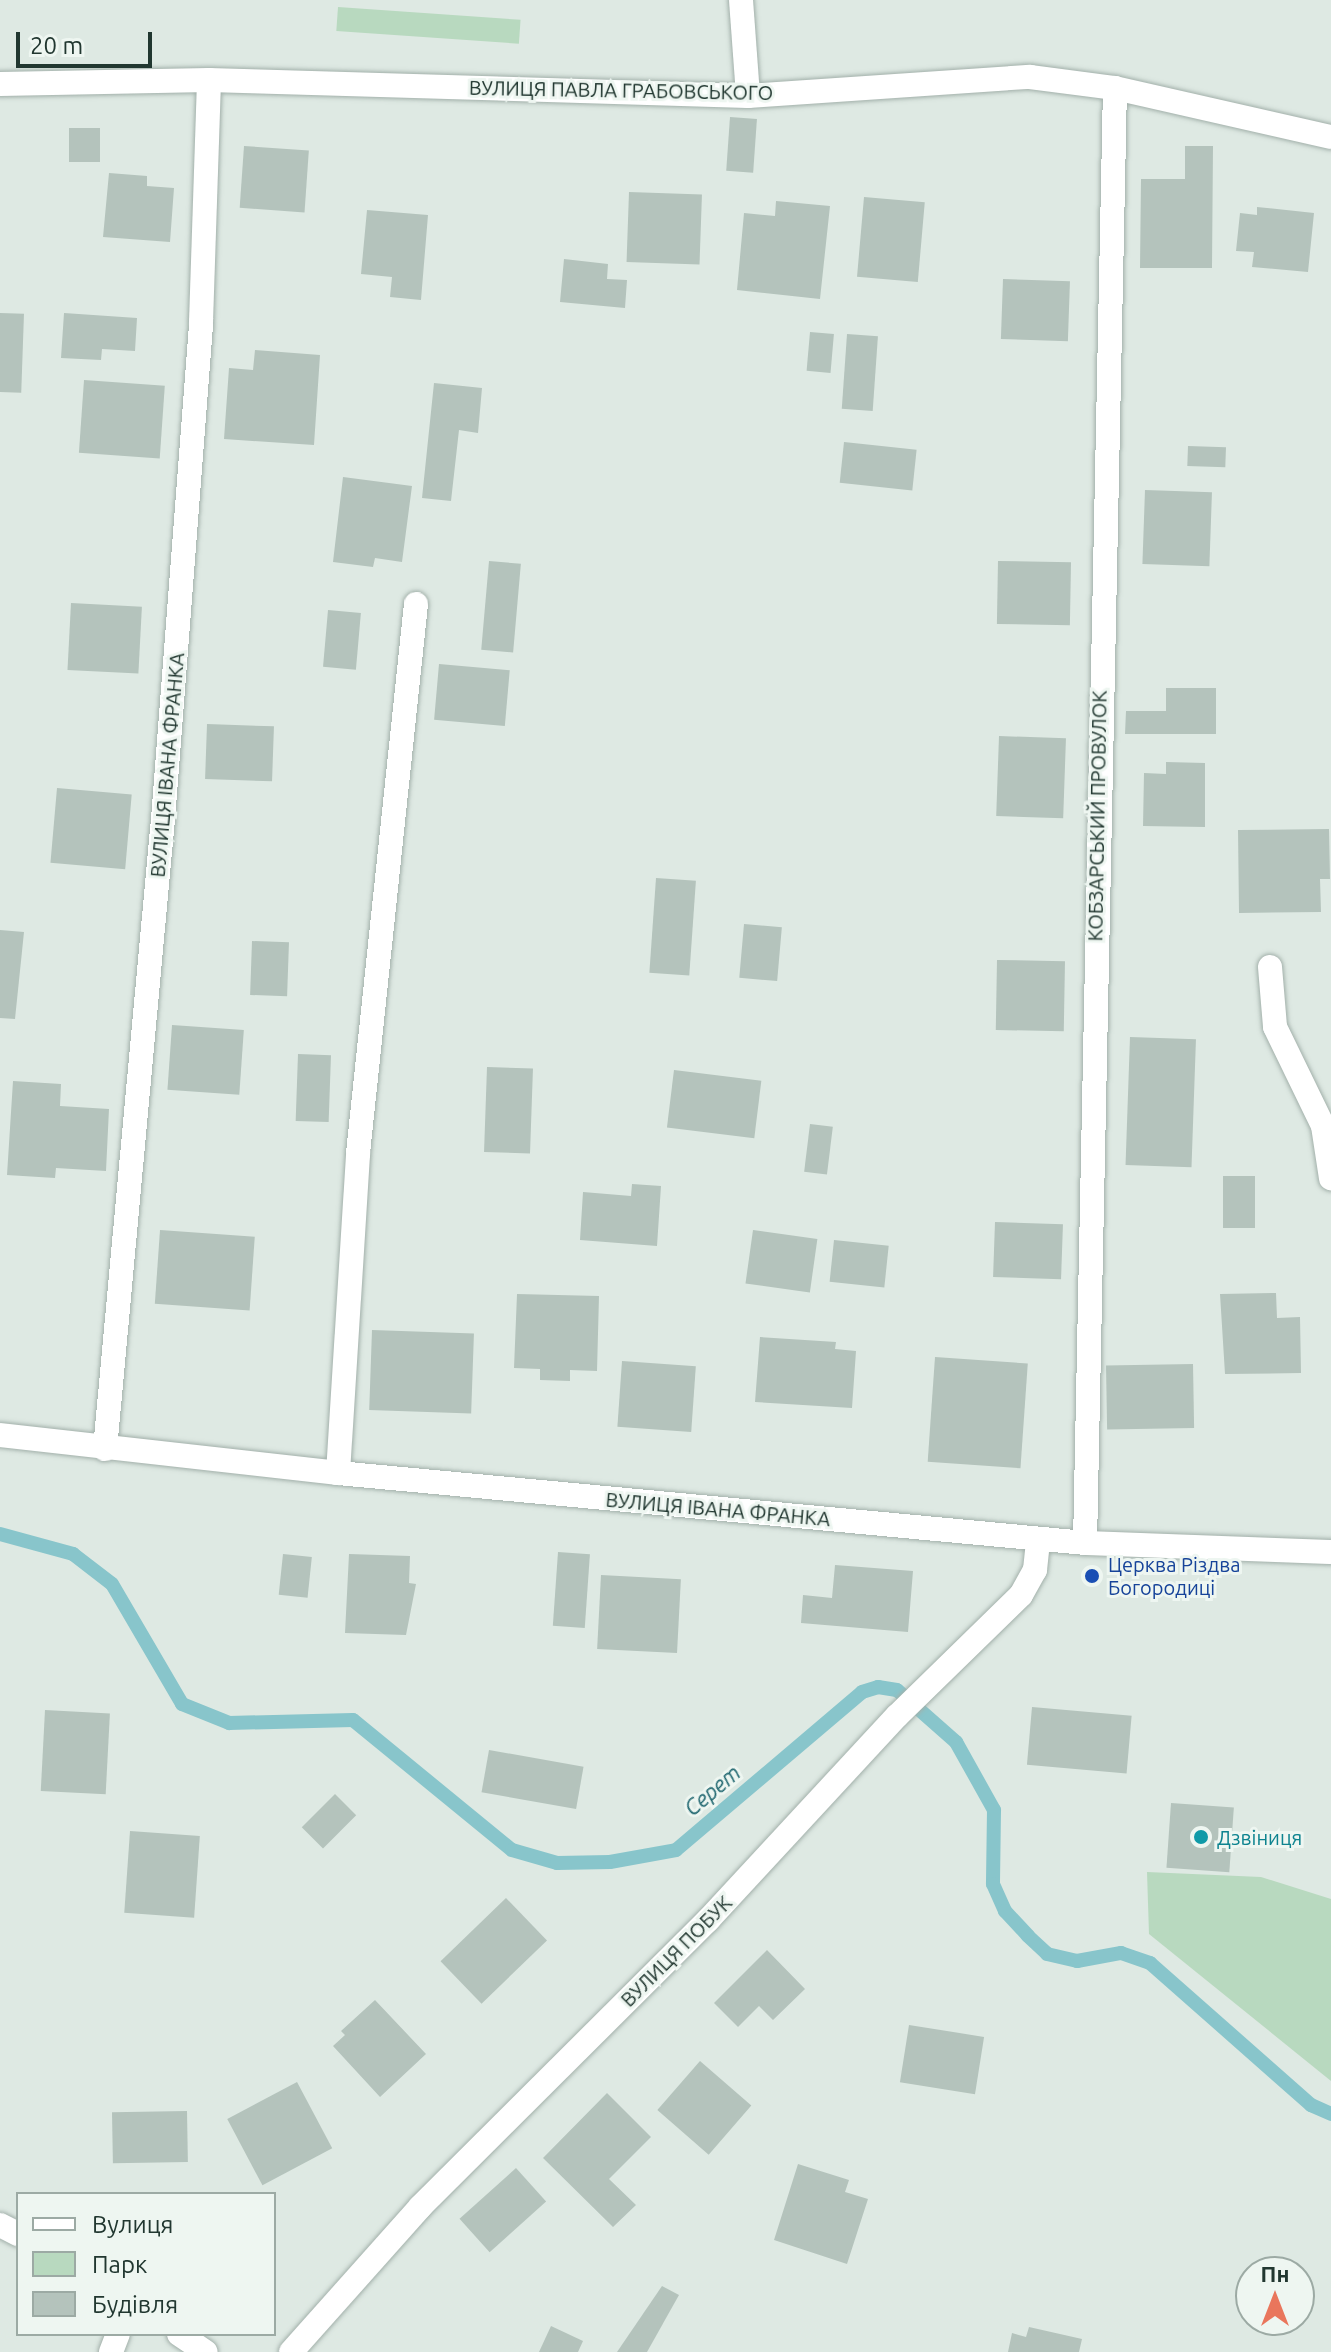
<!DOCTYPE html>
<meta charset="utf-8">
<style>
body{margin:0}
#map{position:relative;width:1331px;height:2352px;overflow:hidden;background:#dee9e3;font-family:Ubuntu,sans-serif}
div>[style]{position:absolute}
.green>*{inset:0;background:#b8d9bf;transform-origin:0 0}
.stream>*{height:14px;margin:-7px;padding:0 7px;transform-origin:7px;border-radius:7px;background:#88c5cb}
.building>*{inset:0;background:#b4c3bc;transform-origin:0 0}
.roads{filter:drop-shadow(0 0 2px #a2b0aa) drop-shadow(0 0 2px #a2b0aa)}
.service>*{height:24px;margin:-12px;padding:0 12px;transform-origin:12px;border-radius:12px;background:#fff}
.minor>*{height:24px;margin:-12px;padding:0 12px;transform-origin:12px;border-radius:12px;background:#fff}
.secondary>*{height:24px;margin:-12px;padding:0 12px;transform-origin:12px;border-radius:12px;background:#fff}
.dots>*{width:22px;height:22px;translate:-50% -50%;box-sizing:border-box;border:4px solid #eef6f1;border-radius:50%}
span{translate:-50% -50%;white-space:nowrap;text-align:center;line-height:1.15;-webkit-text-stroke:6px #eef6f1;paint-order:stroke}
.street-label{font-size:20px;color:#213730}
.transit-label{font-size:20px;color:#164399}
.left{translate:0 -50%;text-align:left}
.culture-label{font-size:20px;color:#0d838f}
.water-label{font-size:22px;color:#1f666f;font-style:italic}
.legend{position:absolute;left:16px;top:2192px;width:260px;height:144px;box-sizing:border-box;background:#eef6f1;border:2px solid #9caaa4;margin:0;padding:10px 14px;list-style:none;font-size:24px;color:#213730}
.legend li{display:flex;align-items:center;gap:16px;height:40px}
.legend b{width:40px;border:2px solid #9caaa4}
.north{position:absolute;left:1235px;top:2256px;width:80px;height:80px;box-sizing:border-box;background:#eef6f1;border:2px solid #9caaa4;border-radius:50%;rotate:0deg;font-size:22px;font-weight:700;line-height:32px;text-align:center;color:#213730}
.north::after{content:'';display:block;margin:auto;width:28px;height:36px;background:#e9765c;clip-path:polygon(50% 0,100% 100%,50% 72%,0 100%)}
.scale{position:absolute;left:16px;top:32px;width:136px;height:36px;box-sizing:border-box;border:4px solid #213730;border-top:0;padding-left:10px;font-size:24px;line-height:28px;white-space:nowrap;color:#213730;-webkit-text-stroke:6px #eef6f1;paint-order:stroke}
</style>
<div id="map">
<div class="green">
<div style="left:338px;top:7px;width:183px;height:24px;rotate:4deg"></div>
<div style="clip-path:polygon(1147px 1872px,1261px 1877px,1331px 1899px,1331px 2081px,1149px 1934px)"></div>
</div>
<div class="stream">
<div style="left:0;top:1534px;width:76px;rotate:15.3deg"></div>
<div style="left:73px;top:1554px;width:49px;rotate:37.6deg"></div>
<div style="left:112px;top:1584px;width:139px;rotate:59.7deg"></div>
<div style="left:182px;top:1704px;width:51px;rotate:22deg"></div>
<div style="left:229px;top:1723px;width:124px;rotate:-1.4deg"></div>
<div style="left:353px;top:1720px;width:205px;rotate:39.3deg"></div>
<div style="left:512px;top:1850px;width:47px;rotate:16.1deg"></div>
<div style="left:557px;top:1863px;width:53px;rotate:-1.1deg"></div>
<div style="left:610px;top:1862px;width:67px;rotate:-10.3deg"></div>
<div style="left:676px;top:1850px;width:244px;rotate:-40.3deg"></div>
<div style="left:862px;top:1692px;width:17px;rotate:-17deg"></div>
<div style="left:878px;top:1687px;width:19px;rotate:9deg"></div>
<div style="left:897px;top:1690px;width:79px;rotate:41.4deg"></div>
<div style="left:956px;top:1742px;width:78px;rotate:60.8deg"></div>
<div style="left:994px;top:1810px;width:74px;rotate:90.8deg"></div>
<div style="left:993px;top:1884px;width:30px;rotate:66deg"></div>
<div style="left:1005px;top:1911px;width:34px;rotate:47deg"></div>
<div style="left:1028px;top:1936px;width:26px;rotate:43deg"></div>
<div style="left:1047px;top:1954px;width:31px;rotate:13deg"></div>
<div style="left:1077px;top:1961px;width:45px;rotate:-10.3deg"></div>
<div style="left:1121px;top:1953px;width:31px;rotate:19deg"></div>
<div style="left:1150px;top:1963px;width:215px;rotate:41.4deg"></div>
<div style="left:1311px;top:2105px;width:22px;rotate:24deg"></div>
</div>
<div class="building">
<div style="left:730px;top:117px;width:27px;height:54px;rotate:4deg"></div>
<div style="left:69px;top:128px;width:31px;height:34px"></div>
<div style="left:244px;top:146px;width:65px;height:62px;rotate:4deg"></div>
<div style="clip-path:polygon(1185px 146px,1213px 146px,1212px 268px,1140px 268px,1141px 179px,1185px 179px)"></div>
<div style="clip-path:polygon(109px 173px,147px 176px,147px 186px,174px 188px,170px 242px,103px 237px)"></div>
<div style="left:629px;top:192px;width:73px;height:70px;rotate:2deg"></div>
<div style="left:864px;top:197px;width:61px;height:80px;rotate:5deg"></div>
<div style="clip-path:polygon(776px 201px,830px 206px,820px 299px,737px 290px,744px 213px,775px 216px)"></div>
<div style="clip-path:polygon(1257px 207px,1314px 213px,1308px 272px,1252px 267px,1254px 252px,1236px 251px,1240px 213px,1257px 215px)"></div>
<div style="clip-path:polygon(367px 210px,428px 215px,421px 300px,390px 297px,392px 277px,361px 274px)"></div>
<div style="clip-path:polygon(564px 259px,608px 264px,607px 279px,627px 280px,625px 308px,560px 302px)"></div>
<div style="left:1003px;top:279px;width:67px;height:60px;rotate:2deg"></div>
<div style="left:0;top:313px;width:24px;height:79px;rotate:2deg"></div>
<div style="clip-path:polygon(64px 313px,137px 318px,135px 351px,102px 349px,101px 360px,61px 358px)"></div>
<div style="left:810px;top:332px;width:24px;height:39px;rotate:5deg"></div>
<div style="left:847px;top:334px;width:31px;height:75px;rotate:4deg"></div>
<div style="clip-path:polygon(255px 350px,320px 355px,314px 445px,224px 439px,229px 368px,253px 370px)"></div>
<div style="left:84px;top:380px;width:81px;height:73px;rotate:4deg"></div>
<div style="clip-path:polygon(434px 383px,482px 388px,478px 433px,459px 430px,451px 501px,422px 498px)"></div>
<div style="left:844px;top:442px;width:73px;height:41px;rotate:6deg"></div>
<div style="left:1188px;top:446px;width:38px;height:20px;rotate:2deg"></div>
<div style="clip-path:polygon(343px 477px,412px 486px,402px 562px,375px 558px,373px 567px,333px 562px)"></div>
<div style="left:1145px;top:490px;width:67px;height:74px;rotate:2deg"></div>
<div style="left:489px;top:561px;width:32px;height:89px;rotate:5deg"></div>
<div style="left:998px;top:561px;width:73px;height:63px;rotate:1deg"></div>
<div style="left:71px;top:603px;width:71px;height:67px;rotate:3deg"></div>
<div style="left:328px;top:610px;width:33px;height:57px;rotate:5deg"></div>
<div style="left:439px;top:664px;width:71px;height:56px;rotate:5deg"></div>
<div style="clip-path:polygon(1166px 688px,1216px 688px,1216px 734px,1125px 734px,1126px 711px,1166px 711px)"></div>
<div style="left:207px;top:724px;width:67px;height:55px;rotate:2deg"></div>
<div style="left:999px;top:736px;width:67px;height:80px;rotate:2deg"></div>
<div style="clip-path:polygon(1166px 762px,1205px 763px,1205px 827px,1143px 826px,1144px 773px,1166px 774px)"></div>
<div style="left:57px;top:788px;width:75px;height:75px;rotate:5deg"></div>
<div style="clip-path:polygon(1329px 829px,1330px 879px,1320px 879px,1321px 912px,1239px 913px,1238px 830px)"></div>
<div style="left:656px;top:878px;width:40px;height:95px;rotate:4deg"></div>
<div style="left:744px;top:924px;width:38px;height:54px;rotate:5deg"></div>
<div style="clip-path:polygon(0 930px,24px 932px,15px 1019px,0 1018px)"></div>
<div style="left:252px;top:941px;width:37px;height:54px;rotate:2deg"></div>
<div style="left:997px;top:960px;width:68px;height:70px;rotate:1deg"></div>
<div style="left:172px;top:1025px;width:72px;height:65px;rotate:4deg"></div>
<div style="left:1130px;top:1037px;width:66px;height:128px;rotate:2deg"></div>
<div style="left:298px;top:1054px;width:33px;height:67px;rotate:2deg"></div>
<div style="left:487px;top:1067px;width:46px;height:85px;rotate:2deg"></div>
<div style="left:674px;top:1070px;width:88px;height:58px;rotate:7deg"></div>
<div style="clip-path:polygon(13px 1081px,61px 1084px,60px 1106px,109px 1109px,106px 1171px,56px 1168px,55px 1178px,7px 1175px)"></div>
<div style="left:810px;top:1124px;width:23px;height:48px;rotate:7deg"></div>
<div style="left:1255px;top:1176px;width:52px;height:32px;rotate:90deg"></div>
<div style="clip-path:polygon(632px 1184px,661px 1186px,657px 1246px,580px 1240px,583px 1192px,631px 1196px)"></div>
<div style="left:995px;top:1222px;width:68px;height:55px;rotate:2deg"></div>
<div style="left:160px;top:1230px;width:95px;height:74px;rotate:4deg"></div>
<div style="left:753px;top:1230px;width:65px;height:54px;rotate:8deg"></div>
<div style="left:834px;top:1240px;width:55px;height:42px;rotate:6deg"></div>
<div style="clip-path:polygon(1276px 1293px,1277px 1318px,1300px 1317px,1301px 1373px,1225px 1374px,1220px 1294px)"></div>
<div style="clip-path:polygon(517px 1294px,599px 1296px,597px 1371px,570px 1370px,570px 1381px,540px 1380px,540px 1369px,514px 1368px)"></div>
<div style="left:372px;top:1330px;width:102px;height:80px;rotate:2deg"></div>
<div style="clip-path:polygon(760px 1337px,836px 1342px,835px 1349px,856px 1351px,852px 1408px,755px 1402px)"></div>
<div style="left:935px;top:1357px;width:93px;height:105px;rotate:4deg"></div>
<div style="left:622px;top:1361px;width:74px;height:66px;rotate:4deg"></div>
<div style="left:1193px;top:1364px;width:64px;height:87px;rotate:89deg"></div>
<div style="left:558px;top:1552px;width:32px;height:74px;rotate:4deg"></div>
<div style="left:283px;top:1554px;width:29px;height:41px;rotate:6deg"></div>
<div style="clip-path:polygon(349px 1554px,410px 1556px,409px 1583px,416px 1584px,406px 1635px,345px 1633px)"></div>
<div style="clip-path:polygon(835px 1565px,913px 1571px,908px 1632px,801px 1623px,803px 1595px,832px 1598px)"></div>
<div style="left:601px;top:1575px;width:80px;height:74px;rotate:3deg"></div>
<div style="left:1032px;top:1707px;width:100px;height:58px;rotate:5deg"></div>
<div style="left:45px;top:1710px;width:65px;height:81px;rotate:3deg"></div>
<div style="left:489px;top:1750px;width:96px;height:43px;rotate:10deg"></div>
<div style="left:335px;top:1794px;width:30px;height:47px;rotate:45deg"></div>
<div style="left:1171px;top:1803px;width:63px;height:65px;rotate:4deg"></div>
<div style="left:130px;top:1831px;width:70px;height:82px;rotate:4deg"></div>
<div style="left:506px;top:1898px;width:59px;height:91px;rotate:46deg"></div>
<div style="clip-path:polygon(767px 1950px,805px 1989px,773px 2020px,759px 2006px,738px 2027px,714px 2003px)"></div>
<div style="clip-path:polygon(375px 2000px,426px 2054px,380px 2097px,333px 2046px,345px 2035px,341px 2031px)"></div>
<div style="left:909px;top:2025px;width:76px;height:58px;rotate:9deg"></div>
<div style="left:700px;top:2061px;width:68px;height:65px;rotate:41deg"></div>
<div style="left:297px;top:2082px;width:75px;height:79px;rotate:62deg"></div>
<div style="clip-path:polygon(607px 2093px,651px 2137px,609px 2179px,636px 2205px,613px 2227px,543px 2158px)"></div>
<div style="left:187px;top:2111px;width:51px;height:75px;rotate:89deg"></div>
<div style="clip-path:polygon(798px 2164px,849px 2180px,845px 2192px,868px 2199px,847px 2264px,774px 2240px)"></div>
<div style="left:516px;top:2168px;width:45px;height:76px;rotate:48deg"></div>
<div style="clip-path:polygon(662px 2286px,679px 2295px,647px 2352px,617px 2352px)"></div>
<div style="clip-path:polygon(551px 2326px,583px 2341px,578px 2352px,539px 2352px)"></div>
<div style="clip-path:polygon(1029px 2327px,1082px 2339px,1079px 2352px,1008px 2352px,1012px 2333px,1026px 2337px)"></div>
</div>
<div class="roads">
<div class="service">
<div style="left:1270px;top:967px;width:60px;rotate:85.2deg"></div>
<div style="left:1275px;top:1027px;width:110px;rotate:64.1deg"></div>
<div style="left:1323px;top:1126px;width:53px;rotate:81.3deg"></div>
<div style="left:105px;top:1449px;width:633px;rotate:-84.74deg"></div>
<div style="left:163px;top:819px;width:498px;rotate:-85.6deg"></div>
<div style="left:201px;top:322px;width:242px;rotate:-88.1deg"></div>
<div style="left:338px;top:1473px;width:321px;rotate:-86.4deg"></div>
<div style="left:358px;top:1153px;width:552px;rotate:-83.97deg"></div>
<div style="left:111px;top:2352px;width:19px;rotate:-69deg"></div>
</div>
<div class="minor">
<div style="left:741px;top:0;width:96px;rotate:85.8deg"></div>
<div style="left:0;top:84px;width:209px;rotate:-1.1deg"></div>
<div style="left:209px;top:80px;width:539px;rotate:1.7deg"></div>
<div style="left:748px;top:96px;width:283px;rotate:-3.9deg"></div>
<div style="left:1030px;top:77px;width:86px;rotate:7.4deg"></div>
<div style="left:1115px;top:88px;width:221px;rotate:12.8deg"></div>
<div style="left:1085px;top:1543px;width:1455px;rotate:-88.82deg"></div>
<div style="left:0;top:2225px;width:20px;rotate:27deg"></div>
<div style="left:179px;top:2334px;width:32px;rotate:34deg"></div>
<div style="left:291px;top:2352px;width:194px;rotate:-48.3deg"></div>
<div style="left:420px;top:2207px;width:407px;rotate:-44.9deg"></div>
<div style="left:708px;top:1920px;width:278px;rotate:-47.2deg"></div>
<div style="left:897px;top:1716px;width:173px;rotate:-44.3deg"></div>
<div style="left:1021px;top:1595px;width:29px;rotate:-61deg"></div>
<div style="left:1035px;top:1570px;width:31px;rotate:-84deg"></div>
</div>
<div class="secondary">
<div style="left:0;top:1435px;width:340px;rotate:6.4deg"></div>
<div style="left:338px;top:1473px;width:750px;rotate:5.35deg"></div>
<div style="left:1085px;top:1543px;width:246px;rotate:2.1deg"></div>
</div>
</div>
<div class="dots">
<div style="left:1092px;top:1576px;background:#1a4fb4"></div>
<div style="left:1201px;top:1837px;background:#0f9aa8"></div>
</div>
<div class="street-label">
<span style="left:621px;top:90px;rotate:1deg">ВУЛИЦЯ ПАВЛА ГРАБОВСЬКОГО</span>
<span style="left:167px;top:765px;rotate:-85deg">ВУЛИЦЯ ІВАНА ФРАНКА</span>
<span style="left:1097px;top:816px;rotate:-89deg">КОБЗАРСЬКИЙ ПРОВУЛОК</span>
<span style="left:718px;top:1509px;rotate:5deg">ВУЛИЦЯ ІВАНА ФРАНКА</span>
<span style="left:676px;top:1951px;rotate:-45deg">ВУЛИЦЯ ПОБУК</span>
</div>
<div class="transit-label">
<span class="left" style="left:1108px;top:1576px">Церква Різдва<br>Богородиці</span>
</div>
<div class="culture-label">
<span class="left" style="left:1217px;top:1837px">Дзвіниця</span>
</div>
<div class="water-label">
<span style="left:712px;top:1790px;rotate:-40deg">Серет</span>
</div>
<ul class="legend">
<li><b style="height:10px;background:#fff"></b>Вулиця</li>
<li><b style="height:22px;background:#b8d9bf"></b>Парк</li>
<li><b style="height:22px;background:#b4c3bc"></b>Будівля</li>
</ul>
<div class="north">Пн</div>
<div class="scale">20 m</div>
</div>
